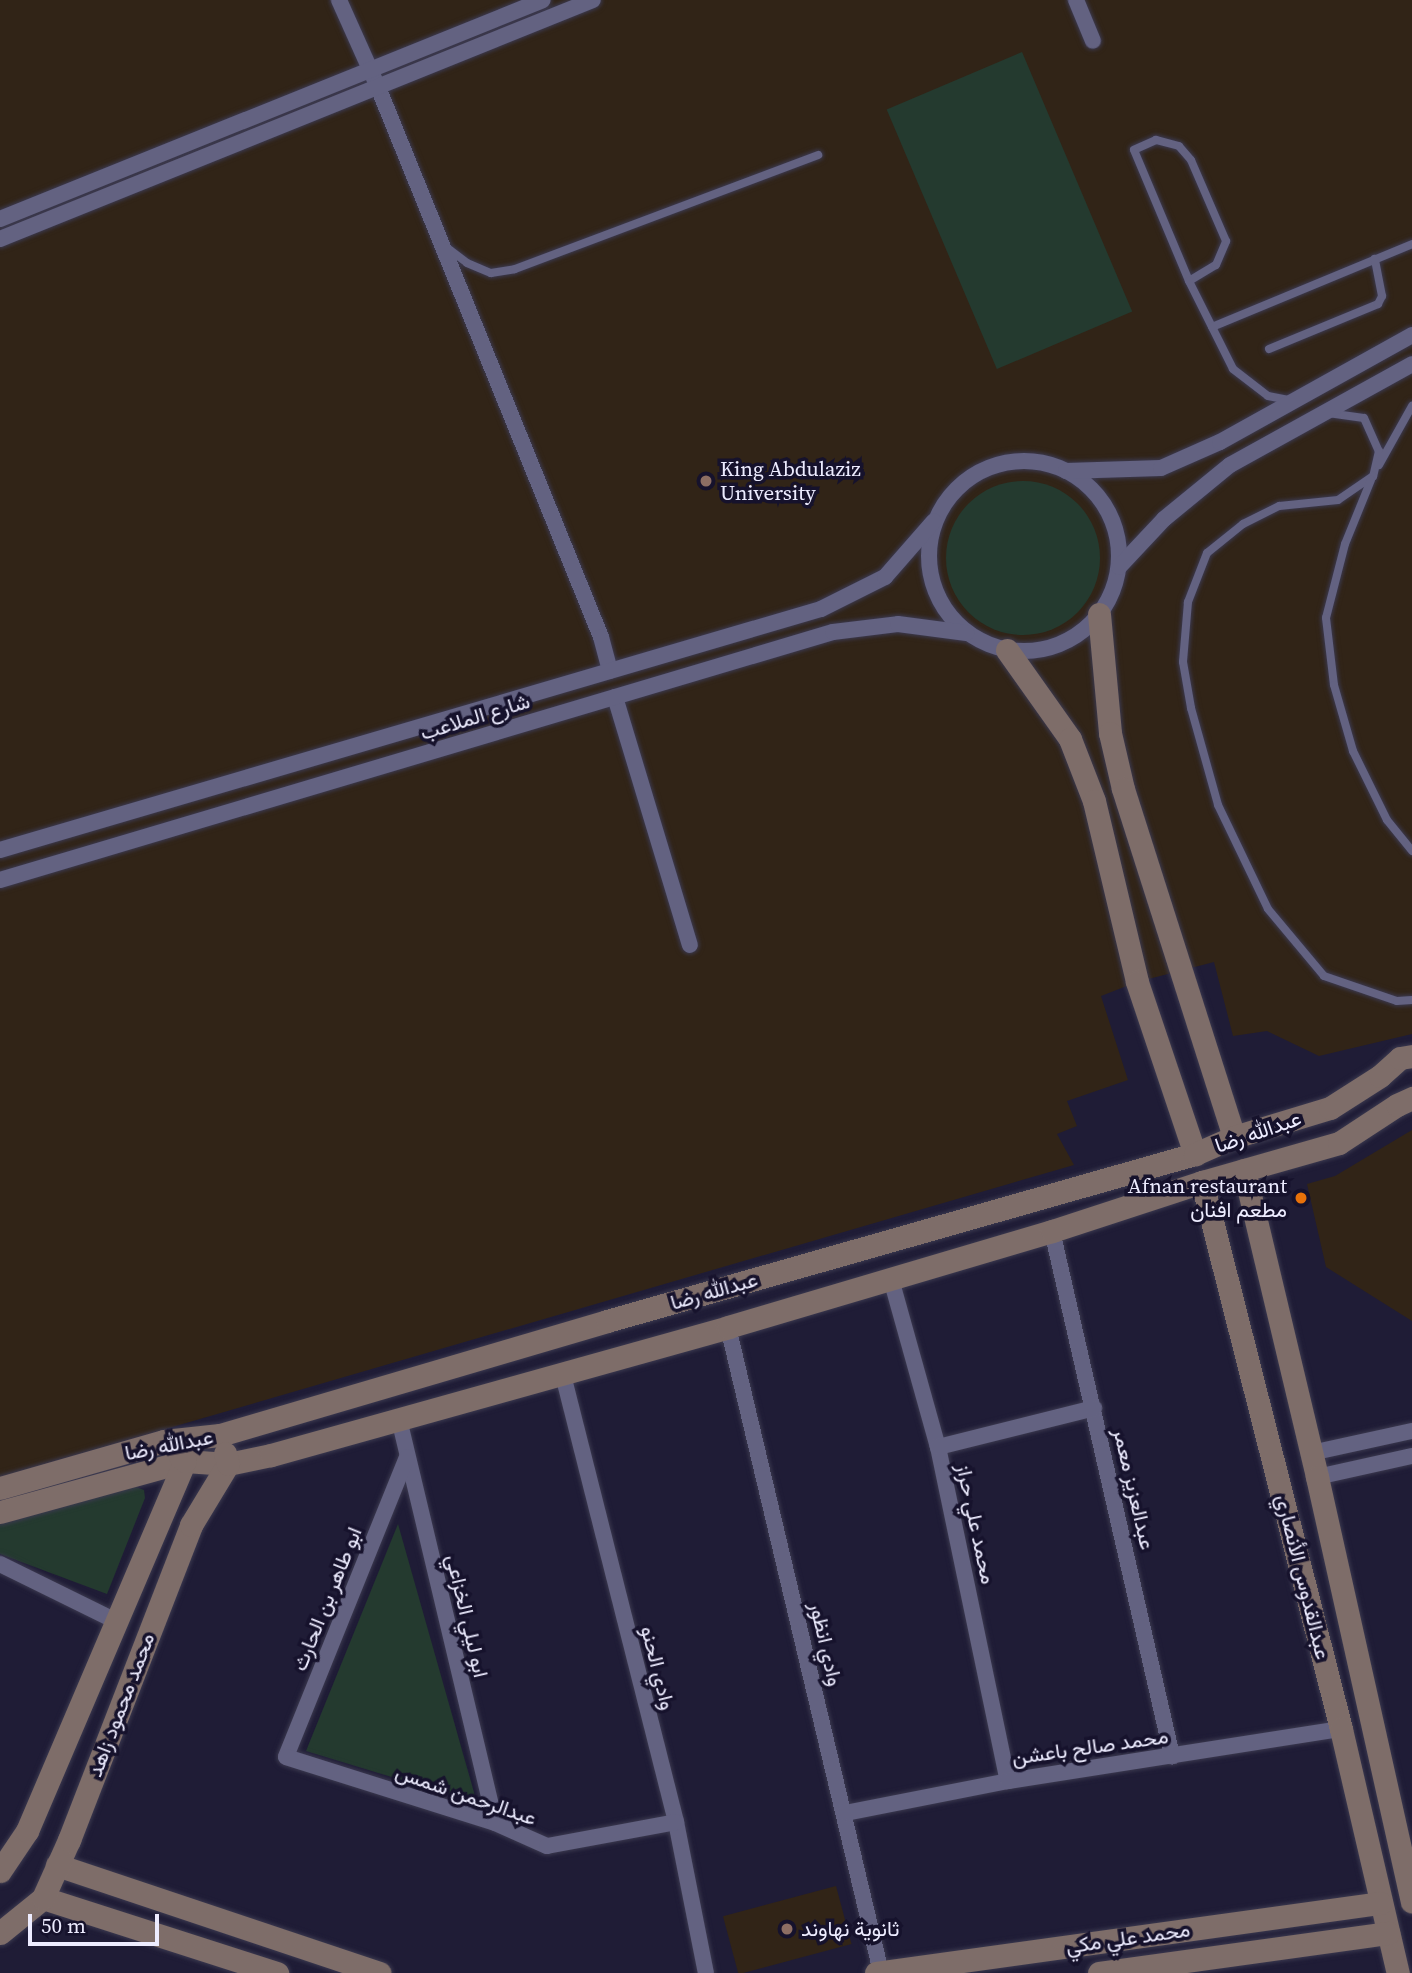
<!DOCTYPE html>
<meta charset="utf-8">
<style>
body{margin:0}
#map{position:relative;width:1412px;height:1973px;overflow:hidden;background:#1f1c36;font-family:"Source Serif 4",Vazirmatn,serif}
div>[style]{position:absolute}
.education>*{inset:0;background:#312417;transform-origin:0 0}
.green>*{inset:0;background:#243a2f;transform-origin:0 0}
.round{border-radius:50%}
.roads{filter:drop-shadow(0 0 2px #3b394f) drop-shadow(0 0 2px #3b394f)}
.lane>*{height:8px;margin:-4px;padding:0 4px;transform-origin:4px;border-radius:4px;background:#636281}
.street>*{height:16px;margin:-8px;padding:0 8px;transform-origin:8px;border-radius:8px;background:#636281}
.street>.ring{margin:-8px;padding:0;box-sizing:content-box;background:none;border:16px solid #636281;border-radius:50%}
.secondary>*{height:23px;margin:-11.5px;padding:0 11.5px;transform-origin:11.5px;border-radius:11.5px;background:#7e6d69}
.dots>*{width:19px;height:19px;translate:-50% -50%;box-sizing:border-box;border:4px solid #16122c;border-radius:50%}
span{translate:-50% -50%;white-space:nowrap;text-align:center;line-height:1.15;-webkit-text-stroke:7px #16122c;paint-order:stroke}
.poi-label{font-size:21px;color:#edecff}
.left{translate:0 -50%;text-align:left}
.right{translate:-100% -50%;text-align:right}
.street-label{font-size:21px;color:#edecff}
.scale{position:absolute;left:28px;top:1914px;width:131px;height:32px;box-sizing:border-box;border:4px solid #edecff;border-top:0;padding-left:9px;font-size:21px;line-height:24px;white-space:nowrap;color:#edecff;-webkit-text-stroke:5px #16122c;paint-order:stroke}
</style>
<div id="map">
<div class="education">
<div style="clip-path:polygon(0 0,1412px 0,1412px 1034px,1319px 1056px,1267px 1031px,1233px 1036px,1214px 962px,1137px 982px,1101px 996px,1128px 1080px,1067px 1101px,1077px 1126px,1057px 1134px,1074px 1165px,0 1477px)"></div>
<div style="clip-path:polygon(1412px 1130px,1412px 1321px,1326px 1267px,1307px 1184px,1335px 1176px)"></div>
<div style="left:836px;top:1886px;width:60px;height:117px;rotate:75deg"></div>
</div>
<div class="green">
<div style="left:1022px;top:52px;width:282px;height:147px;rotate:67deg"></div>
<div class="round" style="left:946px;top:481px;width:154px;height:154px"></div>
<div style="clip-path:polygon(133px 1486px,144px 1490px,145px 1498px,107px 1594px,0 1554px,0 1522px)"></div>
<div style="clip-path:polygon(398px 1524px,477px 1803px,306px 1751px)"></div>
</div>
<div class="roads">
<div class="lane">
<div style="left:446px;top:247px;width:26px;rotate:37deg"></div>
<div style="left:467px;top:263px;width:26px;rotate:23deg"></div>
<div style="left:491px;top:273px;width:24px;rotate:-9deg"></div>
<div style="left:515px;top:269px;width:324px;rotate:-20.6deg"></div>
<div style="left:1189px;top:281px;width:31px;rotate:-31deg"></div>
<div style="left:1216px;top:265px;width:26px;rotate:-67deg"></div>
<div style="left:1226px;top:241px;width:88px;rotate:-113.4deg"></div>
<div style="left:1191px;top:160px;width:18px;rotate:-131deg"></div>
<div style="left:1179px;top:146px;width:24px;rotate:-165deg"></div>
<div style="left:1156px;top:140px;width:24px;rotate:156deg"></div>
<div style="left:1134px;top:150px;width:142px;rotate:67.2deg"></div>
<div style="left:1189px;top:281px;width:98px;rotate:63.4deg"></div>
<div style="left:1233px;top:369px;width:44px;rotate:37.6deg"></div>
<div style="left:1268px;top:396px;width:21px;rotate:11deg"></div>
<div style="left:1212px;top:327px;width:217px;rotate:-22.5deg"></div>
<div style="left:1269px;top:349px;width:118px;rotate:-22.4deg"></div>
<div style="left:1378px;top:304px;width:9px;rotate:-63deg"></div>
<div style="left:1382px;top:296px;width:38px;rotate:-101deg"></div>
<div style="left:1328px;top:413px;width:36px;rotate:8deg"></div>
<div style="left:1364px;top:418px;width:36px;rotate:66deg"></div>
<div style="left:1379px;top:451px;width:26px;rotate:103deg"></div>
<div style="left:1373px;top:476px;width:42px;rotate:145.6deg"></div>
<div style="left:1338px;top:500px;width:59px;rotate:174.2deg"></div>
<div style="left:1279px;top:506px;width:40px;rotate:153.4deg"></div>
<div style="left:1243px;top:524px;width:46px;rotate:141.1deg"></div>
<div style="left:1207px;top:553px;width:53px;rotate:111.2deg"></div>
<div style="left:1188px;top:602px;width:60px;rotate:94.8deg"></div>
<div style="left:1183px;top:662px;width:47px;rotate:80.1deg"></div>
<div style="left:1191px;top:708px;width:101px;rotate:74.4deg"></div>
<div style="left:1218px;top:805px;width:115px;rotate:64.3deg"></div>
<div style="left:1268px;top:909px;width:87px;rotate:50.1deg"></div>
<div style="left:1324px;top:976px;width:77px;rotate:18.9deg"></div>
<div style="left:1397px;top:1001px;width:15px;rotate:-4deg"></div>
<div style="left:1379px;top:465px;width:68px;rotate:-60.8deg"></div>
<div style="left:1371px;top:480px;width:69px;rotate:112.1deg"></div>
<div style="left:1345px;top:544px;width:76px;rotate:104.4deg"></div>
<div style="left:1326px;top:618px;width:67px;rotate:83.2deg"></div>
<div style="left:1334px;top:685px;width:69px;rotate:73.9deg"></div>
<div style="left:1353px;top:751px;width:77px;rotate:63.8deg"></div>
<div style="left:1387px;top:820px;width:40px;rotate:51deg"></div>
</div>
<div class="street">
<div style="left:339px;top:0;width:95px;rotate:65.9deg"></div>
<div style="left:378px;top:87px;width:593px;rotate:67.93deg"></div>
<div style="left:601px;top:637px;width:35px;rotate:75deg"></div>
<div style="left:1076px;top:0;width:44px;rotate:67.5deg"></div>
<div style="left:0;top:219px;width:585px;rotate:-21.96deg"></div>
<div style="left:0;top:239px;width:639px;rotate:-21.95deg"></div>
<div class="ring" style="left:929px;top:461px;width:174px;height:174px"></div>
<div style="left:1066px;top:471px;width:95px;rotate:-1.8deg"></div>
<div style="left:1161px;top:468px;width:64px;rotate:-23.8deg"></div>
<div style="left:1220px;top:442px;width:220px;rotate:-29.1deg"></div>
<div style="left:1119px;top:567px;width:66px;rotate:-46.8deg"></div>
<div style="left:1164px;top:519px;width:85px;rotate:-39.3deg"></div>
<div style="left:1230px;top:465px;width:208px;rotate:-29deg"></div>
<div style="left:615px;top:697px;width:259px;rotate:73.2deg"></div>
<div style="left:0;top:850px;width:856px;rotate:-16.36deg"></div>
<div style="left:821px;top:609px;width:72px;rotate:-26.6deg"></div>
<div style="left:885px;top:577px;width:74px;rotate:-48.8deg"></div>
<div style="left:0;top:880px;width:869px;rotate:-16.58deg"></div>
<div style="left:833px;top:632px;width:65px;rotate:-7deg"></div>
<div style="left:898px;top:624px;width:69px;rotate:7.5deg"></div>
<div style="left:1052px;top:1231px;width:539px;rotate:77.12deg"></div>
<div style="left:891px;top:1279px;width:174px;rotate:74.4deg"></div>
<div style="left:938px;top:1447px;width:341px;rotate:78.2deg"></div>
<div style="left:728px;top:1327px;width:663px;rotate:76.66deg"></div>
<div style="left:563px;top:1375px;width:461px;rotate:75.8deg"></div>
<div style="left:676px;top:1822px;width:154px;rotate:78.8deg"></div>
<div style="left:399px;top:1419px;width:415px;rotate:76.6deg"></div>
<div style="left:938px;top:1447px;width:161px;rotate:-14deg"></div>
<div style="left:1311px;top:1453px;width:103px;rotate:-12.3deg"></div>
<div style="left:407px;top:1457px;width:323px;rotate:112deg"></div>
<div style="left:286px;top:1757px;width:219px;rotate:17.5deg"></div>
<div style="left:495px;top:1823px;width:57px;rotate:23.9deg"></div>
<div style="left:547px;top:1846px;width:131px;rotate:-10.5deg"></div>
<div style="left:1317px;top:1477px;width:97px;rotate:-12.5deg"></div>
<div style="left:0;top:1564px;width:129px;rotate:26.2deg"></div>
<div style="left:845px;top:1813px;width:166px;rotate:-11.1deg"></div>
<div style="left:1008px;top:1781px;width:337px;rotate:-8.9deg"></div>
</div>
<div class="secondary">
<div style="left:1099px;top:614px;width:120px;rotate:84.7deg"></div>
<div style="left:1110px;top:733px;width:57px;rotate:76.9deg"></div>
<div style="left:1123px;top:789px;width:365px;rotate:72.3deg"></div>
<div style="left:1007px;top:650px;width:109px;rotate:54.7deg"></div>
<div style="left:1070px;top:739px;width:66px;rotate:68.8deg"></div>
<div style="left:1094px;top:801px;width:186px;rotate:76.6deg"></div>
<div style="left:1137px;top:982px;width:182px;rotate:71.4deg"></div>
<div style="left:1244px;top:1170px;width:316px;rotate:76.6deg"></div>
<div style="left:1317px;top:1477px;width:435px;rotate:77.4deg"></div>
<div style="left:1202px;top:1182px;width:564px;rotate:75.74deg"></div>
<div style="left:1341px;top:1729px;width:251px;rotate:76.9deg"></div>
<div style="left:0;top:1488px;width:171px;rotate:-16deg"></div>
<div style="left:164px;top:1441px;width:56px;rotate:-6.1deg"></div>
<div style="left:220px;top:1435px;width:403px;rotate:-16.4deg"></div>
<div style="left:607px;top:1321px;width:611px;rotate:-15.86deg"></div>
<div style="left:1195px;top:1154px;width:43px;rotate:-23.6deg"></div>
<div style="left:1234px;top:1137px;width:100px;rotate:-16.8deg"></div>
<div style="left:1330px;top:1108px;width:59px;rotate:-32.6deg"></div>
<div style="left:1380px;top:1076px;width:27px;rotate:-42deg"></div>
<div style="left:1400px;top:1058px;width:12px;rotate:-9deg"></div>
<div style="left:0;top:1512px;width:192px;rotate:-15.4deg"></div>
<div style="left:185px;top:1461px;width:43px;rotate:4deg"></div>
<div style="left:228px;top:1464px;width:44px;rotate:-11.8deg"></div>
<div style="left:271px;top:1455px;width:475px;rotate:-15.6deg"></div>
<div style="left:728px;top:1327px;width:338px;rotate:-16.5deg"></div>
<div style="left:1052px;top:1231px;width:158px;rotate:-18.1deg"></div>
<div style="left:1202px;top:1182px;width:142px;rotate:-15.9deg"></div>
<div style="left:1339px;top:1143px;width:69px;rotate:-33.2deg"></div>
<div style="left:1397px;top:1105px;width:17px;rotate:-25deg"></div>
<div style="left:57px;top:1865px;width:340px;rotate:18.5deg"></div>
<div style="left:0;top:1871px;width:48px;rotate:-56deg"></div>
<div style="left:27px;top:1831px;width:402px;rotate:-66.9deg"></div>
<div style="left:185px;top:1461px;width:8px;rotate:-135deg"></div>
<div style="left:43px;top:1898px;width:246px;rotate:17.8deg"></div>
<div style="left:0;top:1933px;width:55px;rotate:-39.1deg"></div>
<div style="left:43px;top:1898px;width:64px;rotate:-65.9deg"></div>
<div style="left:69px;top:1840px;width:338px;rotate:-68.8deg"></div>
<div style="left:191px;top:1525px;width:71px;rotate:-58.8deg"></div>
<div style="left:228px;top:1464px;width:11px;rotate:-105deg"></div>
<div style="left:876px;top:1973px;width:509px;rotate:-7.91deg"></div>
<div style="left:1099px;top:1973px;width:292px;rotate:-7.9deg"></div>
</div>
</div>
<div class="dots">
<div style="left:706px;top:481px;background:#8d6e63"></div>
<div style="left:1301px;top:1198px;background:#e8710a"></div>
<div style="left:787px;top:1929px;background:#8d6e63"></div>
</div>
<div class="poi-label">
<span class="left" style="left:720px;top:481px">King Abdulaziz<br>University</span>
<span class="right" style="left:1287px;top:1198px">Afnan restaurant<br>مطعم افنان</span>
<span class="left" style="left:801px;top:1929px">ثانوية نهاوند</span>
</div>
<div class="street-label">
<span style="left:475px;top:717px;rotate:-17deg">شارع الملاعب</span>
<span style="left:1258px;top:1132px;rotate:-19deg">عبدالله رضا</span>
<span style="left:714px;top:1291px;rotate:-16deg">عبدالله رضا</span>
<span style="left:169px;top:1445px;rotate:-11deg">عبدالله رضا</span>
<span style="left:1134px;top:1489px;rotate:77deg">عبدالعزيز معمر</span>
<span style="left:976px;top:1524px;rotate:78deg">محمد علي حراز</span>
<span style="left:1303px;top:1577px;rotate:76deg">عبدالقدوس الأنصاري</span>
<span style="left:327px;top:1599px;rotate:-68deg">ابو طاهر بن الحارث</span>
<span style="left:467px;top:1616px;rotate:77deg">ابو ليلي الخزاعي</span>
<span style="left:826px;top:1644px;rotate:77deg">وادي انظور</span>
<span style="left:658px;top:1668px;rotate:76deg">وادي الحنو</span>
<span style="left:121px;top:1705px;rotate:-69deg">محمد محمود زاهد</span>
<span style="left:1090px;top:1747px;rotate:-8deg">محمد صالح باعشن</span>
<span style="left:466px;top:1795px;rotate:19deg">عبدالرحمن شمس</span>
<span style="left:1128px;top:1938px;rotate:-8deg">محمد علي مكي</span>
</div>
<div class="scale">50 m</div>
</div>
